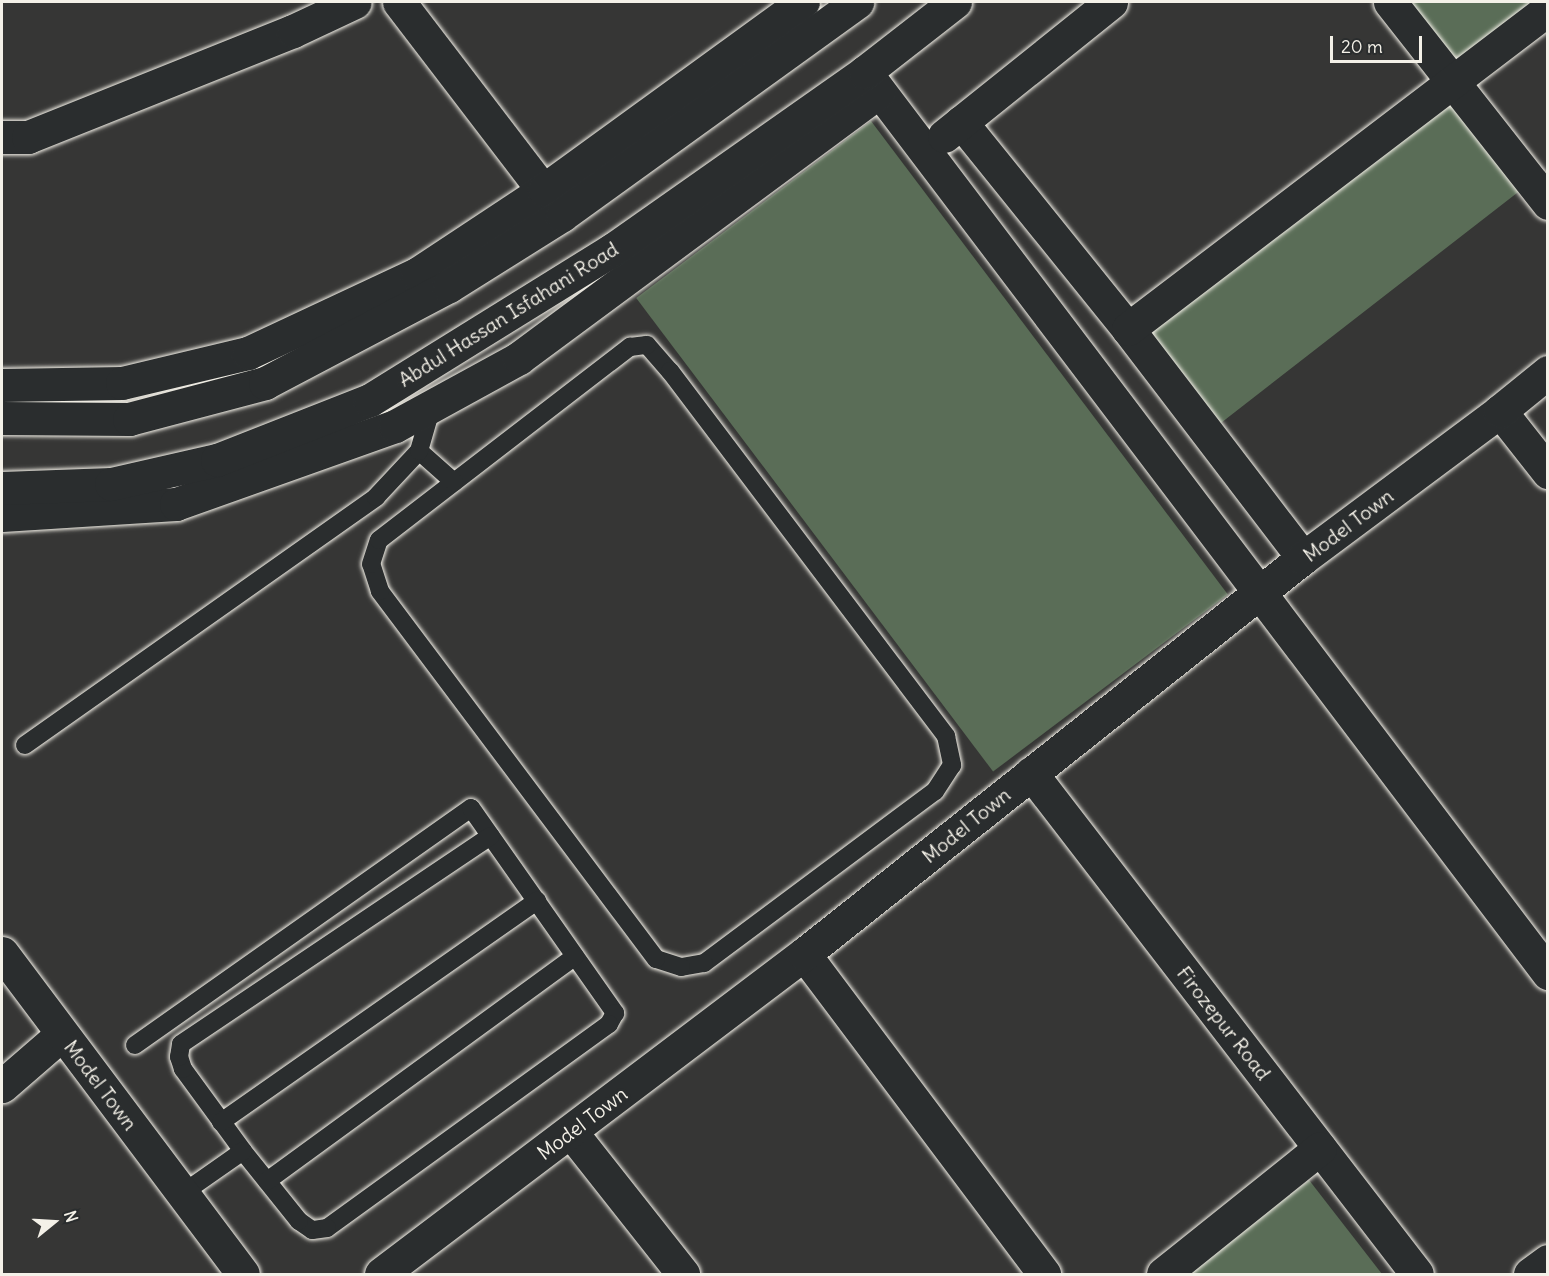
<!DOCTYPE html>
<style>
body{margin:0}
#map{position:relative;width:1549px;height:1276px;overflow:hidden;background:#363635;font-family:Delius,sans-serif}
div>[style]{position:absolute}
.green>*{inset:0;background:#5a6d57;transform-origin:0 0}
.roads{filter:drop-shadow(0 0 2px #f4f1e8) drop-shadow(0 0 2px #f4f1e8)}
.service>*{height:18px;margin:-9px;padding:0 9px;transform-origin:9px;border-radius:9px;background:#2a2d2e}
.minor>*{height:33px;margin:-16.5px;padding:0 16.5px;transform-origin:16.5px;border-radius:16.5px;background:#2a2d2e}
.tertiary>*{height:33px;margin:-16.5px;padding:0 16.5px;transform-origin:16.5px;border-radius:16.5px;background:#2a2d2e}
.secondary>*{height:33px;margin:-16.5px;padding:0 16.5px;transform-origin:16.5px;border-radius:16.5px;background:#2a2d2e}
span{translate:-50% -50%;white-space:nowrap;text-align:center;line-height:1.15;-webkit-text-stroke:6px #2a2d2e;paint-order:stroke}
.street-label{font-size:20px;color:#f4f1e8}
.frame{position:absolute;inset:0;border:3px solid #f4f1e8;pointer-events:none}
.north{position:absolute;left:24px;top:1192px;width:60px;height:60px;-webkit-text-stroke:4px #2a2d2e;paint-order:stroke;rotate:72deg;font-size:16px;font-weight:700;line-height:24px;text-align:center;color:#f4f1e8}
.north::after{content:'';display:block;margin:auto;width:21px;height:27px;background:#f4f1e8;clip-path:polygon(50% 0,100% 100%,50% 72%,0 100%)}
.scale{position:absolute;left:1330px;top:36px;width:92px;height:27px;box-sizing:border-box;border:3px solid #f4f1e8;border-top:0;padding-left:8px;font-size:18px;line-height:21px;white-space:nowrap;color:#f4f1e8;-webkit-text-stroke:4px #2a2d2e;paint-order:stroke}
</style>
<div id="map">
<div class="green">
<div style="clip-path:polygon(1390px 2px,1547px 2px,1452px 82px,1531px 182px,1208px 433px,1128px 329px,1452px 82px)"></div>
<div style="left:871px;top:121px;width:593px;height:294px;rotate:53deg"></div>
<div style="clip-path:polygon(1309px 1180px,1382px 1274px,1187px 1274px)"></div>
</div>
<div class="roads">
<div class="service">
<div style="left:647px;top:345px;width:35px;rotate:49deg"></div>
<div style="left:670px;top:371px;width:458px;rotate:52.9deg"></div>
<div style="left:946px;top:736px;width:30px;rotate:78deg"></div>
<div style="left:952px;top:765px;width:31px;rotate:123deg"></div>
<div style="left:935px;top:791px;width:288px;rotate:143.3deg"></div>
<div style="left:704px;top:963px;width:23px;rotate:170deg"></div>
<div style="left:681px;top:967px;width:26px;rotate:-162deg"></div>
<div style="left:656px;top:959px;width:460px;rotate:-126.9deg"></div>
<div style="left:380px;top:591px;width:28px;rotate:-108deg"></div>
<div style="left:371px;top:564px;width:25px;rotate:-72deg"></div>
<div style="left:379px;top:540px;width:317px;rotate:-37.6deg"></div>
<div style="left:630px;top:347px;width:17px;rotate:-7deg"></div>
<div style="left:419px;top:451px;width:47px;rotate:41.5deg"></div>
<div style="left:25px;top:745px;width:430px;rotate:-35.2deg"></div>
<div style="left:376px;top:497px;width:63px;rotate:-46.9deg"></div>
<div style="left:419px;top:451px;width:47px;rotate:-73.9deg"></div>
<div style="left:135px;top:1045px;width:411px;rotate:-35.2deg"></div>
<div style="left:471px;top:808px;width:251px;rotate:54.9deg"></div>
<div style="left:615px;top:1013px;width:13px;rotate:119deg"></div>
<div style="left:609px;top:1024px;width:348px;rotate:144.1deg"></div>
<div style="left:327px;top:1228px;width:15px;rotate:172deg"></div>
<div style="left:312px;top:1230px;width:16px;rotate:-145deg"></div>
<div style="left:299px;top:1221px;width:90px;rotate:-128.7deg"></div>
<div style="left:243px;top:1151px;width:102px;rotate:-126.2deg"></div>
<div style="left:183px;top:1069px;width:13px;rotate:-108deg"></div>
<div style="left:179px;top:1057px;width:13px;rotate:-81deg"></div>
<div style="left:181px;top:1044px;width:373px;rotate:-33.9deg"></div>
<div style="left:221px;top:1122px;width:386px;rotate:-35deg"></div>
<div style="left:267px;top:1181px;width:381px;rotate:-36.1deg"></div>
<div style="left:183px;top:1193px;width:73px;rotate:-35deg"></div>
</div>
<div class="minor">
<div style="left:399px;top:2px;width:258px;rotate:52.6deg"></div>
<div style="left:1390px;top:2px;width:256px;rotate:51.8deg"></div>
<div style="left:865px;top:72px;width:1131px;rotate:52.84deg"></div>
<div style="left:961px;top:122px;width:266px;rotate:51.1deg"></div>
<div style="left:1128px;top:329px;width:288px;rotate:52.6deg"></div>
<div style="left:944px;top:136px;width:214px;rotate:-38.7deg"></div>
<div style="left:2px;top:137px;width:26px"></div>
<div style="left:28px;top:137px;width:285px;rotate:-21.8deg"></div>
<div style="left:293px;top:31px;width:68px;rotate:-25.1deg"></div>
<div style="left:1128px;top:329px;width:528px;rotate:-37.3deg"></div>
<div style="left:2px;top:385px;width:120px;rotate:-1deg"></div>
<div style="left:122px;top:383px;width:130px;rotate:-13.4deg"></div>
<div style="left:248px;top:353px;width:187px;rotate:-25.1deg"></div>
<div style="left:417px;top:274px;width:152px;rotate:-33.5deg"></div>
<div style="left:544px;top:190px;width:320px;rotate:-36deg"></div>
<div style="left:1500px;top:411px;width:78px;rotate:51.8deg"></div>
<div style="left:2px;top:515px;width:174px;rotate:-3.6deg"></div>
<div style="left:176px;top:504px;width:232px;rotate:-19.6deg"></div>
<div style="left:395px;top:426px;width:141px;rotate:-28.7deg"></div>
<div style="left:519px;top:358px;width:448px;rotate:-36.5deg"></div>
<div style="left:1031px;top:773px;width:632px;rotate:52.39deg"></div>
<div style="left:804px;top:954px;width:400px;rotate:53.1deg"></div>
<div style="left:2px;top:1086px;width:79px;rotate:-40.9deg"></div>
<div style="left:571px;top:1132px;width:181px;rotate:51.7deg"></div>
<div style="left:381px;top:1274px;width:530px;rotate:-37.11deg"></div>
<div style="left:804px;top:954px;width:637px;rotate:-38.44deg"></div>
<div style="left:1303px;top:558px;width:246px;rotate:-36.7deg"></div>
<div style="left:1500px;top:411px;width:62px;rotate:-39.1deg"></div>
<div style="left:1163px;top:1274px;width:201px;rotate:-38.7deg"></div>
<div style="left:1530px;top:1274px;width:22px;rotate:-36deg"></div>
</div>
<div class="tertiary">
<div style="left:2px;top:953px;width:401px;rotate:53.1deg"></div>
</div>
<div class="secondary">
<div style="left:2px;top:418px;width:127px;rotate:0.5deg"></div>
<div style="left:129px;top:419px;width:141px;rotate:-14.8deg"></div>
<div style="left:265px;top:383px;width:208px;rotate:-27.8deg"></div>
<div style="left:449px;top:286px;width:133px;rotate:-32.1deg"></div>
<div style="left:562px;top:215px;width:364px;rotate:-35.8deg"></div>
<div style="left:2px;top:488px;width:109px;rotate:-2.1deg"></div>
<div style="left:111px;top:484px;width:109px;rotate:-12.8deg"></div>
<div style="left:217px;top:460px;width:164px;rotate:-21.4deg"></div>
<div style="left:370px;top:400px;width:285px;rotate:-31.8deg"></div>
<div style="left:612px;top:250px;width:309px;rotate:-35.1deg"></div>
<div style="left:865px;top:72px;width:114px;rotate:-37.9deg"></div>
</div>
</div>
<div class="street-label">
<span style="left:508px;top:314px;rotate:-32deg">Abdul Hassan Isfahani Road</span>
<span style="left:1348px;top:525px;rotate:-37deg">Model Town</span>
<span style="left:966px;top:825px;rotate:-39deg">Model Town</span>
<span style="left:1224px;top:1023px;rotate:52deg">Firozepur Road</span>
<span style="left:101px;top:1085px;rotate:53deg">Model Town</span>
<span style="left:582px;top:1123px;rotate:-37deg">Model Town</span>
</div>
<div class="frame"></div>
<div class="north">N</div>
<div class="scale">20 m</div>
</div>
